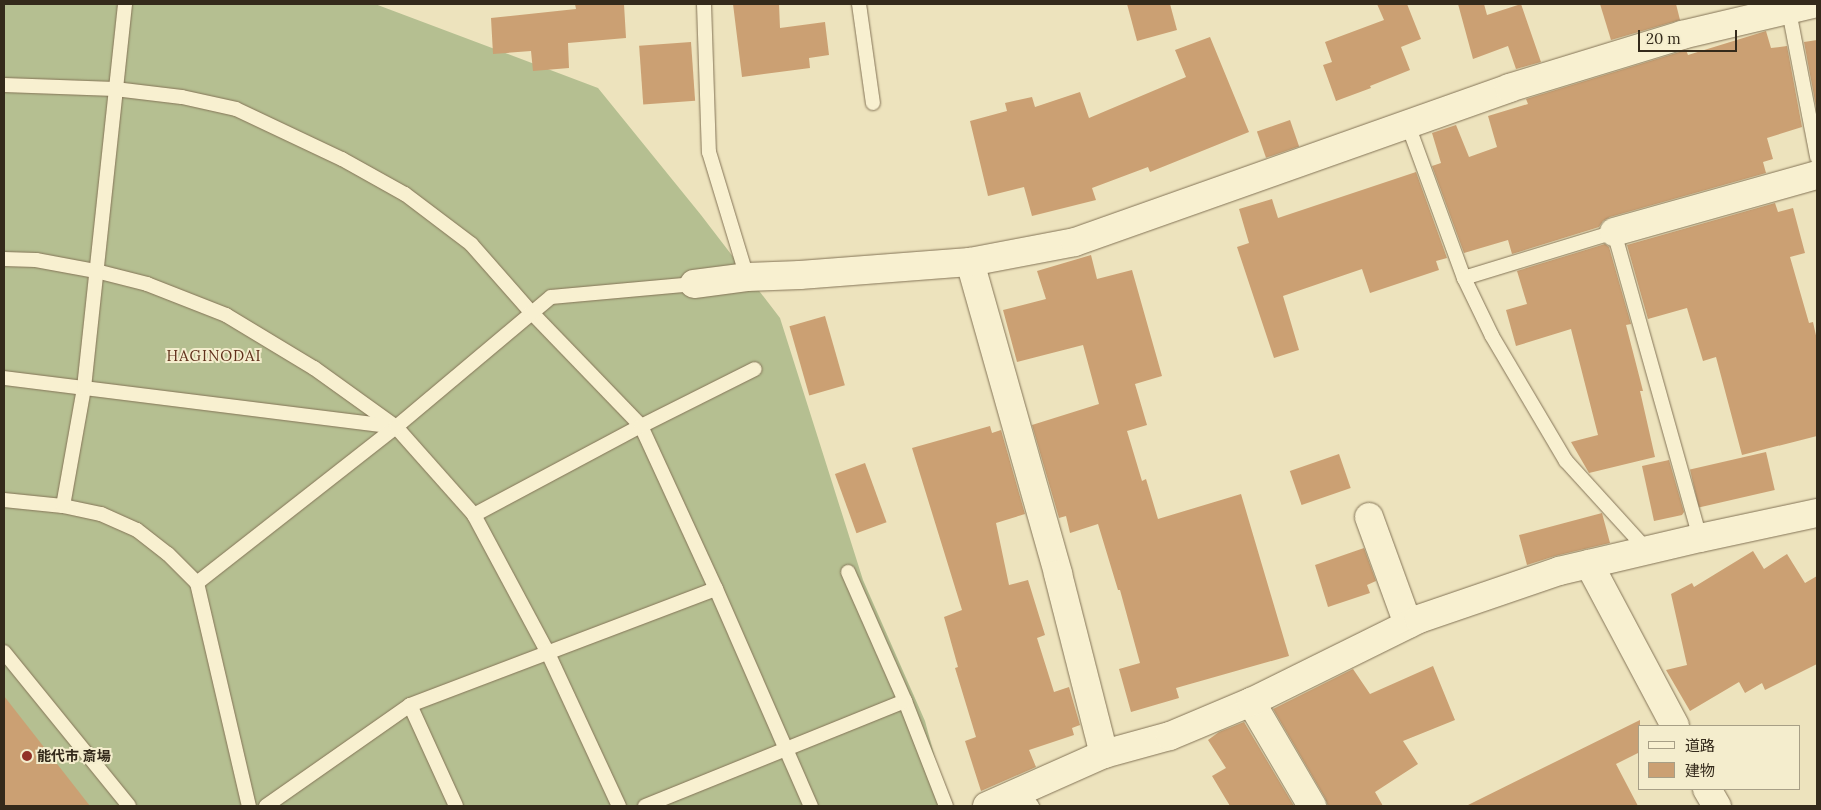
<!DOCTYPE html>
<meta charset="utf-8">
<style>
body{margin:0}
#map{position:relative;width:1821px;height:810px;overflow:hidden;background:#ede3bd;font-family:Lora,"Noto Sans JP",serif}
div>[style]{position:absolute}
.cemetery>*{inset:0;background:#b5bf91}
.building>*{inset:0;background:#cba073;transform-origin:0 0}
.roads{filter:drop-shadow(0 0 1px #847457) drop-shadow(0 0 1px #847457)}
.service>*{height:14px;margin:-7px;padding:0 7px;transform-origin:7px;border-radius:7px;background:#f8f0d0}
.minor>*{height:28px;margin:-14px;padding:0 14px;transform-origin:14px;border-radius:14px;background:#f8f0d0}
.dots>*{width:14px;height:14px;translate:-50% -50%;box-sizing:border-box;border:2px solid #f4edcd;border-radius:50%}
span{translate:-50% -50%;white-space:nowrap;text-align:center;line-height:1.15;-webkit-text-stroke:4px #f4edcd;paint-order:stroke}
.poi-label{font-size:14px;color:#342a1b;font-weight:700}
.left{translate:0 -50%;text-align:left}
.neighbourhood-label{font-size:15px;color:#60301b;letter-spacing:1px}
.frame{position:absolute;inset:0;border:5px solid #342a1b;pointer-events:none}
.legend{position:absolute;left:1638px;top:725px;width:162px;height:65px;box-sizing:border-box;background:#f4edcd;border:1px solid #a79f86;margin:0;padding:6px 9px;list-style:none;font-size:15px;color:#342a1b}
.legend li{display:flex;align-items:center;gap:10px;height:25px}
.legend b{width:25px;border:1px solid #a79f86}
.scale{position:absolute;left:1638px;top:30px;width:99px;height:22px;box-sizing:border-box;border:2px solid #342a1b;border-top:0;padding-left:6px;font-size:15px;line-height:18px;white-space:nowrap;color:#342a1b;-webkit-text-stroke:4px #f4edcd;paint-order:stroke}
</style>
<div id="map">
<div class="cemetery">
<div style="clip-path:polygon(4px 4px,375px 4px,598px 88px,701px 215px,780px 318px,863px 580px,925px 721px,948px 806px,4px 806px)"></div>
</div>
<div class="building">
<div style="clip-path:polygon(575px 4px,624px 4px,626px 38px,568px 43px,569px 68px,533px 71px,531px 51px,493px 54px,491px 18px,576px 9px)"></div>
<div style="clip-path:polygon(733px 4px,779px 4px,780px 28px,825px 22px,829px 55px,809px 58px,810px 68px,742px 77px)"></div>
<div style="clip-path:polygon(1127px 4px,1170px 4px,1177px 30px,1137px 41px)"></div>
<div style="clip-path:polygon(1377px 4px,1407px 4px,1421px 39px,1401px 47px,1410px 70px,1370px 86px,1371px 88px,1336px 101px,1323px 65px,1332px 62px,1325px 42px,1384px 20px)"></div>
<div style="clip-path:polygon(1458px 4px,1484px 4px,1487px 15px,1521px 4px,1541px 62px,1516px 69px,1508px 46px,1473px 59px)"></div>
<div style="clip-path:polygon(1600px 4px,1676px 4px,1680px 20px,1611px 40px)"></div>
<div style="clip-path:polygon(1766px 31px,1771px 48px,1787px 46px,1802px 127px,1767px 138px,1773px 159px,1763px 162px,1766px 173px,1610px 217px,1603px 221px,1599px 227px,1512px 254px,1508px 240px,1464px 253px,1432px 166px,1441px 163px,1432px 133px,1456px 125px,1469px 157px,1497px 147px,1488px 116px,1528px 104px,1526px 99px,1686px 50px,1688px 55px)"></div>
<div style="clip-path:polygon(1210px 37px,1249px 132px,1150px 172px,1148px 167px,1092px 188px,1096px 200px,1032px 216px,1024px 187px,988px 196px,970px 121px,1007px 111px,1005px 103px,1032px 97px,1035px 107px,1080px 92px,1089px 118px,1186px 77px,1175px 50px)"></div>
<div style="clip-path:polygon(1817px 40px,1817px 112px,1804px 42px)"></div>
<div style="left:691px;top:42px;width:59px;height:52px;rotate:86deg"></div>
<div style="left:1290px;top:120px;width:28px;height:35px;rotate:71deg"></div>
<div style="clip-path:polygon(1416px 172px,1447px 258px,1436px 261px,1439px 270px,1370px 293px,1362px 269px,1283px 296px,1299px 350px,1274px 358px,1237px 247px,1249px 243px,1239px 209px,1272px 199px,1278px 218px)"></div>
<div style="clip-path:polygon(1775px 203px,1778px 212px,1793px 208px,1805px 253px,1790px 257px,1809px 323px,1813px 322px,1817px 340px,1817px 436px,1742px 455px,1716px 357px,1703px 361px,1687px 308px,1648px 319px,1627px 245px)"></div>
<div style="clip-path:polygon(1605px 244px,1609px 247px,1631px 324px,1626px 325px,1643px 391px,1640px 391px,1655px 457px,1589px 473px,1571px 442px,1598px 435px,1571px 329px,1516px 346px,1506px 310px,1527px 304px,1517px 271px)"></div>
<div style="clip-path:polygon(1091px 255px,1097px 279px,1132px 270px,1162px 376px,1135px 384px,1147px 425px,1127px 431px,1142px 481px,1146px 479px,1158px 519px,1241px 494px,1289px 656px,1176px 688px,1179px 698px,1131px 712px,1119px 669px,1140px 663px,1120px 590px,1118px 590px,1098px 524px,1070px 533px,1066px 516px,1059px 518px,1032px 425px,1099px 404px,1083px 345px,1017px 362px,1003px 310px,1046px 299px,1037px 271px)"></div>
<div style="left:825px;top:316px;width:72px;height:37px;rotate:74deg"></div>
<div style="clip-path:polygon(990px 426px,992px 433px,1001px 430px,1025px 514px,996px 523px,1009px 585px,1028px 580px,1045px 635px,1037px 638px,1054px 692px,1069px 687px,1080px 725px,1072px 728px,1074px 735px,1029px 750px,1036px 767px,981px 791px,965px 741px,976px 737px,955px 668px,958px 667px,944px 617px,962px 610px,912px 448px)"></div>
<div style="left:1766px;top:452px;width:39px;height:78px;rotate:77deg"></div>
<div style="left:1339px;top:454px;width:36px;height:52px;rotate:71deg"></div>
<div style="clip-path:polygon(1669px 460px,1684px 512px,1682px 515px,1654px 521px,1642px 466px)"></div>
<div style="left:865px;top:463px;width:63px;height:32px;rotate:70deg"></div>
<div style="clip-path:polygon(1602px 513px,1610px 543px,1555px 556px,1527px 565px,1519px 535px)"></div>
<div style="clip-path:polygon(1364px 548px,1376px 581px,1367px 585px,1370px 593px,1328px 607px,1315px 565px)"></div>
<div style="clip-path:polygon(1753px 551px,1764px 569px,1787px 554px,1805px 583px,1817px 576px,1817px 664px,1765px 690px,1762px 683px,1745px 693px,1739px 682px,1690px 711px,1666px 670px,1687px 665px,1671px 594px,1692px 583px,1694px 587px)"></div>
<div style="clip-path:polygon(1433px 666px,1455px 720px,1403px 741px,1418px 764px,1375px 792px,1383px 806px,1328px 806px,1325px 798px,1273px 709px,1353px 669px,1370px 694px)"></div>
<div style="clip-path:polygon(4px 696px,90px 806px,4px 806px)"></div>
<div style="clip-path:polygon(1640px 720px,1640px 752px,1616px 764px,1638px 806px,1466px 806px)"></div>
<div style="clip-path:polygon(1244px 722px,1294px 806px,1230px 806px,1212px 776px,1226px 768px,1208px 740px,1219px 732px)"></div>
</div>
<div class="roads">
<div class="service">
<div style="left:704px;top:4px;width:148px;rotate:88.1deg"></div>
<div style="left:709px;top:152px;width:131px;rotate:73.1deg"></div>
<div style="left:859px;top:4px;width:100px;rotate:82deg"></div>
<div style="left:1789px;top:11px;width:149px;rotate:79.1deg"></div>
<div style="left:4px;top:85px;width:111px;rotate:2.1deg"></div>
<div style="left:115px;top:89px;width:67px;rotate:6.8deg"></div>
<div style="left:182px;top:97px;width:55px;rotate:12.5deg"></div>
<div style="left:236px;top:109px;width:117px;rotate:25.3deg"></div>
<div style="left:342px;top:159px;width:72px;rotate:29.1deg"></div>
<div style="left:405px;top:194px;width:83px;rotate:37.1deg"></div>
<div style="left:471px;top:244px;width:91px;rotate:48.6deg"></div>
<div style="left:531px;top:312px;width:158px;rotate:46deg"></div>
<div style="left:641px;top:426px;width:179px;rotate:65.3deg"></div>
<div style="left:716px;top:589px;width:237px;rotate:66.4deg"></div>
<div style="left:1408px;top:125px;width:163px;rotate:69.9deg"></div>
<div style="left:1464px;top:278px;width:64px;rotate:64.2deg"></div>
<div style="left:1492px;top:336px;width:145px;rotate:59.4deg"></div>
<div style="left:1566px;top:461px;width:122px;rotate:47.7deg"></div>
<div style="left:4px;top:259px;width:32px;rotate:2deg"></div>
<div style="left:36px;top:260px;width:61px;rotate:10.4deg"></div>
<div style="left:96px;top:271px;width:53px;rotate:14.3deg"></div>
<div style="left:147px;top:284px;width:85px;rotate:21.4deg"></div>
<div style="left:226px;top:315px;width:103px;rotate:31.1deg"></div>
<div style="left:314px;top:368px;width:101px;rotate:35.7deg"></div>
<div style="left:396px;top:427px;width:118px;rotate:48.4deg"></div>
<div style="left:474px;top:515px;width:154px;rotate:61.8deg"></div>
<div style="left:547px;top:651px;width:171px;rotate:65.1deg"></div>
<div style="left:1464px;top:278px;width:157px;rotate:-17deg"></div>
<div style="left:1614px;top:232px;width:318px;rotate:74.3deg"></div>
<div style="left:4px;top:378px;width:395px;rotate:7.1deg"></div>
<div style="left:4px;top:500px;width:59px;rotate:5.8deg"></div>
<div style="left:63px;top:506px;width:39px;rotate:12deg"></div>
<div style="left:101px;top:514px;width:39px;rotate:24deg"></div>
<div style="left:137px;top:530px;width:39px;rotate:38deg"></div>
<div style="left:168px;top:554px;width:41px;rotate:45deg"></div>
<div style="left:197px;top:583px;width:229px;rotate:76.9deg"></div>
<div style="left:63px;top:506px;width:120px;rotate:-79.9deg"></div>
<div style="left:84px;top:388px;width:386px;rotate:-83.9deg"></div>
<div style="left:474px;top:515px;width:189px;rotate:-28.1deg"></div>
<div style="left:641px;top:426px;width:127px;rotate:-26.6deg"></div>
<div style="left:197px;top:583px;width:253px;rotate:-38.1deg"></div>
<div style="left:396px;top:427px;width:202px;rotate:-40deg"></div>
<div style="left:551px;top:297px;width:144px;rotate:-5.2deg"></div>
<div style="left:4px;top:652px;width:198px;rotate:50.9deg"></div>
<div style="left:905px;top:701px;width:113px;rotate:68.7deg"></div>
<div style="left:410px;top:705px;width:111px;rotate:65.5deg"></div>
<div style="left:1021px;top:791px;width:19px;rotate:54deg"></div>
<div style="left:266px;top:806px;width:176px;rotate:-35deg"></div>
<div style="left:410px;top:705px;width:327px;rotate:-20.8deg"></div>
<div style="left:645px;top:806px;width:280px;rotate:-22deg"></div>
<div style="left:905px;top:701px;width:141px;rotate:-113.8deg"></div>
</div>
<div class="minor">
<div style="left:1614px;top:232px;width:211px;rotate:-15.7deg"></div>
<div style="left:970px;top:262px;width:324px;rotate:74.2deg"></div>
<div style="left:1058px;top:574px;width:186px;rotate:75.7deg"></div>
<div style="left:694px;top:284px;width:53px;rotate:-7.5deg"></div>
<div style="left:747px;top:277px;width:53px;rotate:-2.2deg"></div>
<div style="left:800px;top:275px;width:170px;rotate:-4.4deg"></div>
<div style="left:970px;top:262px;width:107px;rotate:-10.8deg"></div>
<div style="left:1075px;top:242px;width:461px;rotate:-19.5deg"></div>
<div style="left:1509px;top:88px;width:181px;rotate:-17deg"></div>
<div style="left:1682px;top:35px;width:135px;rotate:-13.3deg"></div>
<div style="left:1369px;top:517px;width:114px;rotate:70deg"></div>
<div style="left:1589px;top:564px;width:183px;rotate:62deg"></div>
<div style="left:1251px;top:702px;width:121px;rotate:59.6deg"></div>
<div style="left:1707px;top:789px;width:20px;rotate:60deg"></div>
<div style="left:987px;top:806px;width:128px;rotate:-24deg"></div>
<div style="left:1104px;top:754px;width:68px;rotate:-15.3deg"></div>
<div style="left:1170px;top:736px;width:88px;rotate:-22.8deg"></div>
<div style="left:1251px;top:702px;width:187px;rotate:-26.3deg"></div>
<div style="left:1419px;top:619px;width:148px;rotate:-18.9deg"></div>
<div style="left:1559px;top:571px;width:145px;rotate:-13.2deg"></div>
<div style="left:1700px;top:538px;width:120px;rotate:-12.1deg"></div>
</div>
</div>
<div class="dots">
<div style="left:27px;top:756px;background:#923228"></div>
</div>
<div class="poi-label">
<span class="left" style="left:37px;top:756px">能代市 斎場</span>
</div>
<div class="neighbourhood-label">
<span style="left:214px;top:356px">HAGINODAI</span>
</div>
<div class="frame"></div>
<ul class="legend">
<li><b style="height:6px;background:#f8f0d0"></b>道路</li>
<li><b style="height:14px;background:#cba073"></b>建物</li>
</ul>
<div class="scale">20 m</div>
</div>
